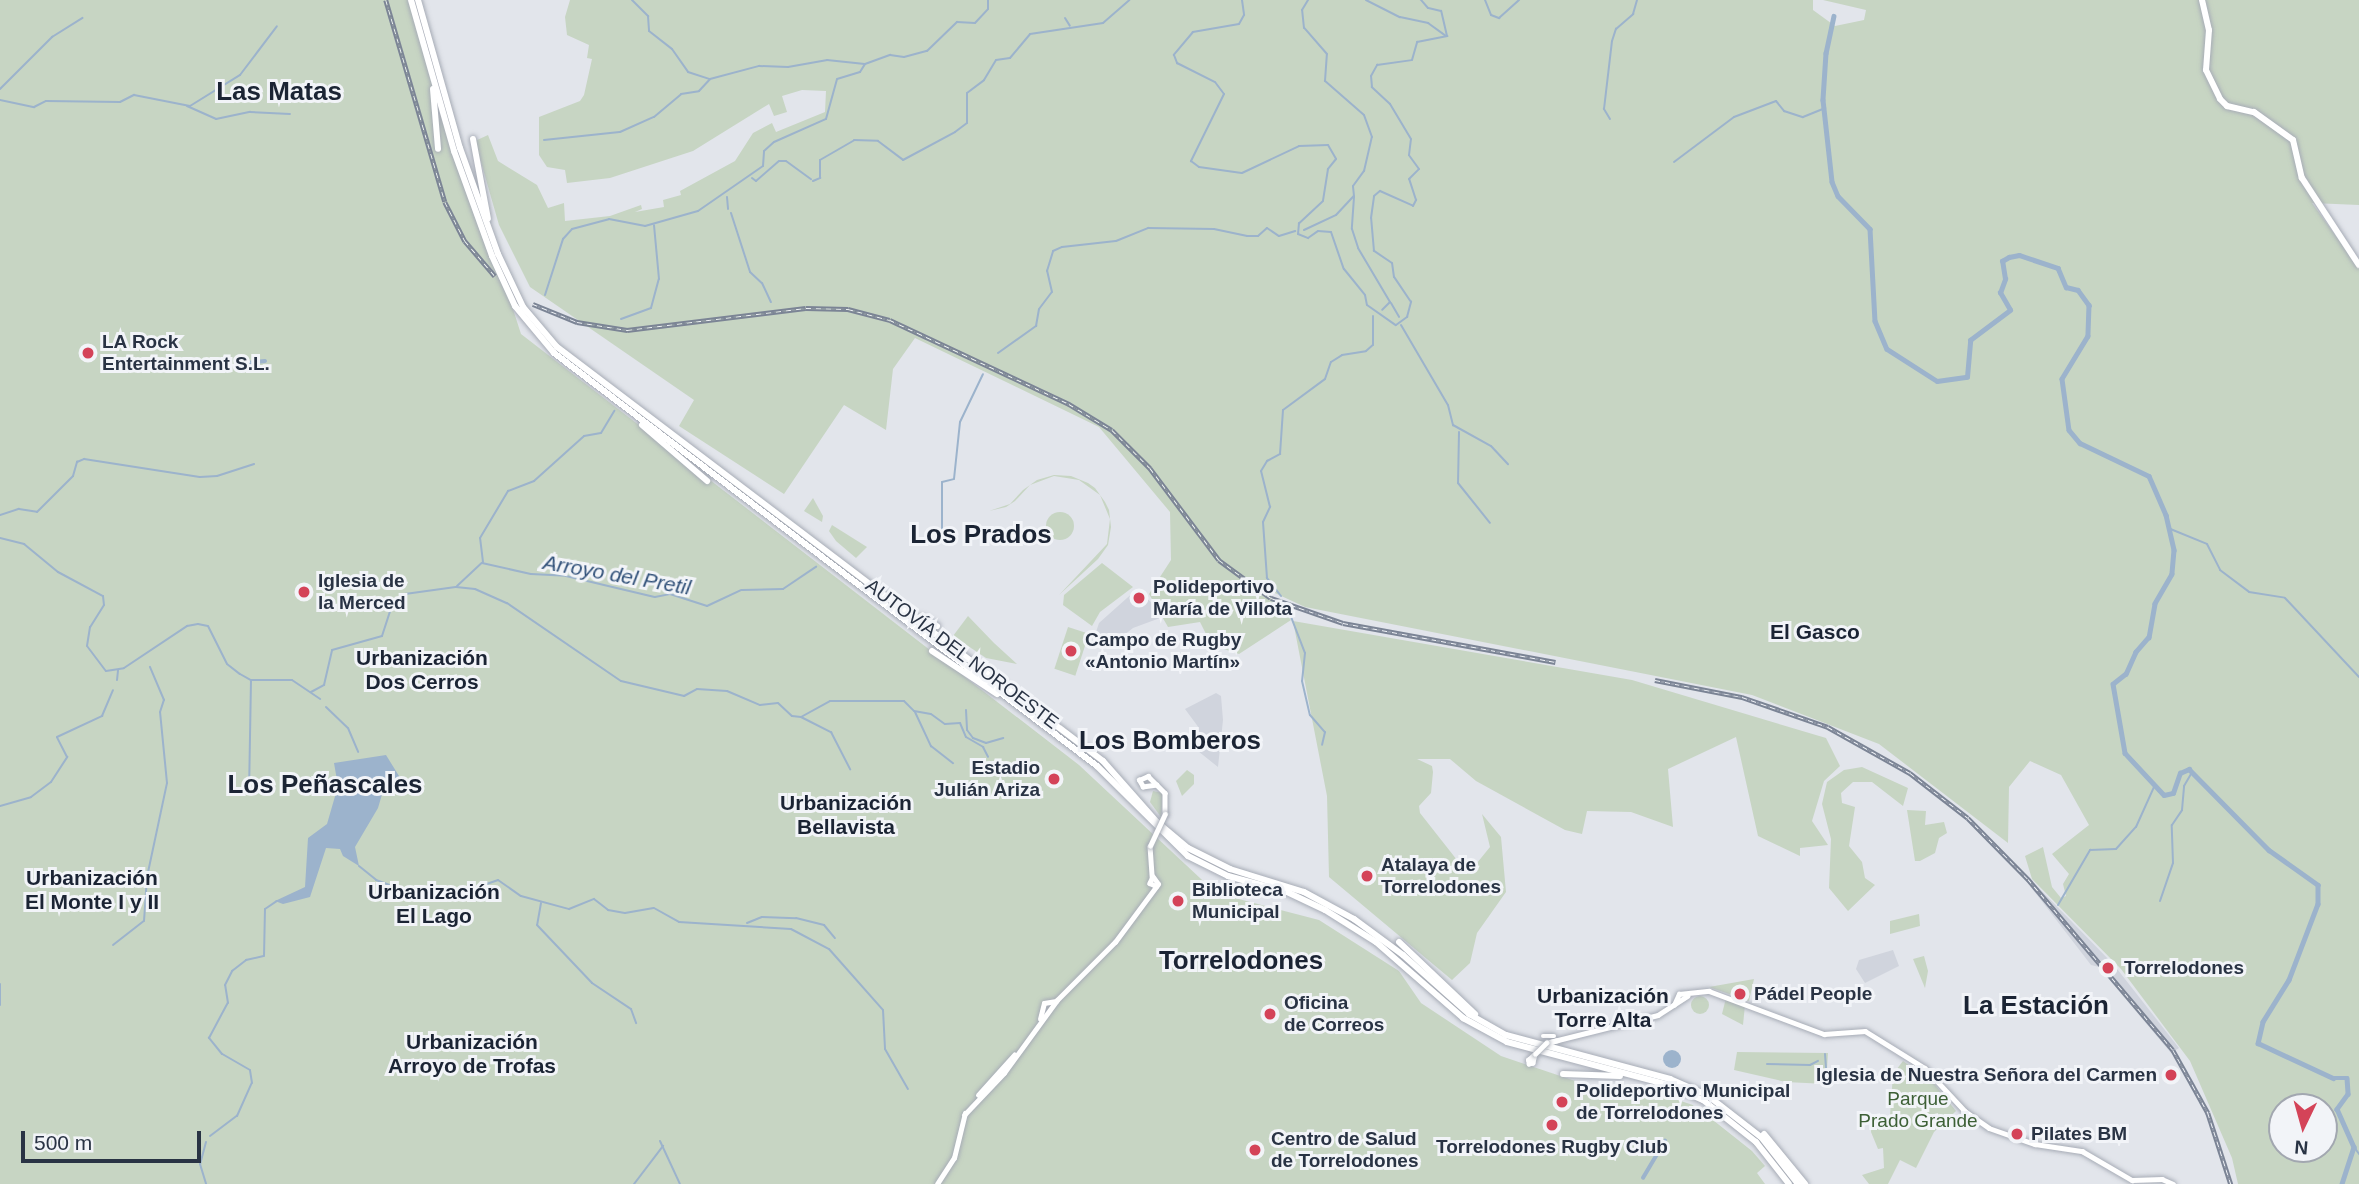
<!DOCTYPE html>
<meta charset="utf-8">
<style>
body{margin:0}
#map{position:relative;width:2359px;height:1184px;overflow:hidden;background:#e2e5eb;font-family:Helvetica,sans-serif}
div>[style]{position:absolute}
.built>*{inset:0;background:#d0d4dd}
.green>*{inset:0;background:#c7d5c3;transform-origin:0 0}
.round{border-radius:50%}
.water>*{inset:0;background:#9cb3cc}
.stream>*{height:2px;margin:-1px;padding:0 1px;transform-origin:1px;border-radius:1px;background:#9cb3cc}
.canal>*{height:3.5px;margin:-1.75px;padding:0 1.75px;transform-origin:1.75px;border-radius:1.75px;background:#9cb3cc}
.river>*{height:4.5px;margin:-2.25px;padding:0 2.25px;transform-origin:2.25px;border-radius:2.25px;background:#9cb3cc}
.roads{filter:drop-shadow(0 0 2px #a7acb6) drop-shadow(0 0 2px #a7acb6)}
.secondary>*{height:4.5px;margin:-2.25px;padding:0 2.25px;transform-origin:2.25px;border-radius:2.25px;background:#fff}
.highway>*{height:6px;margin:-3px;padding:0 3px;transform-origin:3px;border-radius:3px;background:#fff}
.rail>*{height:4.5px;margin-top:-2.25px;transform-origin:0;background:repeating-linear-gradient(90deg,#f2f4f8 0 5px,#7b8495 0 10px);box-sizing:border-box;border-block:2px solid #7b8495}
.bridges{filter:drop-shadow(0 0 2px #a7acb6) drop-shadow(0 0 2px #a7acb6)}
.secondary-bridge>*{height:4.5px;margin:-2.25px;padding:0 2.25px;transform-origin:2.25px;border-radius:2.25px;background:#fff}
.dots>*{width:19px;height:19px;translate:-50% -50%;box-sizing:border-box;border:4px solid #f2f4f8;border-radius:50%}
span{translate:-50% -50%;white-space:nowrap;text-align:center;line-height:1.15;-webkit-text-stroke:6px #f2f4f8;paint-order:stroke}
.poi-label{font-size:19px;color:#293344;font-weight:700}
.left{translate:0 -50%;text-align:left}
.right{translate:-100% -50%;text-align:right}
.street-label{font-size:19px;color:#293344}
.park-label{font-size:19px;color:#3d6036}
.water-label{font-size:21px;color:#315179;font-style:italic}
.neighbourhood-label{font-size:21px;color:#1b2434;font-weight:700}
.district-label{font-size:26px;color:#1b2434;font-weight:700}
.north{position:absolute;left:2268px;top:1093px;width:70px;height:70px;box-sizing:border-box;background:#f2f4f8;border:2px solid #a2a7b0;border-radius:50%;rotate:185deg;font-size:19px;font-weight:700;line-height:28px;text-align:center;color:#293344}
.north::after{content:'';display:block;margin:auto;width:24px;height:32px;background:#d44358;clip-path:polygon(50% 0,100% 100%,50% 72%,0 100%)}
.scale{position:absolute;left:21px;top:1131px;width:180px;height:32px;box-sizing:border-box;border:4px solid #293344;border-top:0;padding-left:9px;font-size:21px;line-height:24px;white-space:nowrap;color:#293344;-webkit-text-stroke:5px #f2f4f8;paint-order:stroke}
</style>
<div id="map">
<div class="built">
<div style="clip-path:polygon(1136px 590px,1151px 602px,1160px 618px,1133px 628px,1110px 646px,1095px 635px,1099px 623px)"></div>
<div style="clip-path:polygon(1216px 693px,1221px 696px,1223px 720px,1218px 767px,1198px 751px,1199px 728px,1185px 709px)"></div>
<div style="clip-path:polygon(2034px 883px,2114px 965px,2179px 1048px,2171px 1053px,2099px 967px,2091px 965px,2030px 886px)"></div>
<div style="clip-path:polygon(1893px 950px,1899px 966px,1865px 983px,1856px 969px,1859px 960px)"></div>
</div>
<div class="green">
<div style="clip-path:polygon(0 0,413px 0,521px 334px,1079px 765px,1216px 893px,1319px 920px,1399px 971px,1421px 1003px,1501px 1056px,1605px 1091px,1644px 1089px,1693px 1105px,1696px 1111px,1699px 1109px,1752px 1151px,1765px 1166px,1757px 1173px,1765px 1184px,0 1184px)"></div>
<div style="clip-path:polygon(evenodd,570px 0,1813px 0,1813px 10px,1835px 26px,1864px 20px,1866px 10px,1823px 0,2359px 0,2359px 205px,2312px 203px,2359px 268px,2359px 1184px,2238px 1184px,2232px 1158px,2190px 1061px,2121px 969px,2032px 879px,2025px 856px,2043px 847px,2052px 887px,2061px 898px,2066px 896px,2063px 884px,2069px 874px,2052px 854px,2089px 825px,2061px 775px,2030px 761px,2009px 787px,2008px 843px,1879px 744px,1752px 695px,1305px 607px,1262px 587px,1291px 620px,1239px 654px,1224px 649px,1209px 640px,1200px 622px,1168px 627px,1149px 594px,1171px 560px,1170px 512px,1099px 427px,915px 338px,893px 369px,886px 430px,844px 405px,784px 494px,679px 426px,694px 400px,530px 287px,499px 225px,475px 141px,488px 135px,498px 161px,537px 185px,548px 208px,564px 203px,565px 221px,610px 216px,641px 205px,642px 209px,635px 212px,664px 207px,663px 200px,681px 195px,680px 191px,735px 161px,753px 133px,772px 123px,776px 132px,825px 112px,826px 91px,802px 90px,782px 96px,787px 112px,774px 116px,769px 104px,693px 151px,610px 178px,567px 183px,565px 170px,547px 167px,539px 155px,539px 117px,580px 101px,584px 95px,592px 59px,587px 58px,589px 45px,567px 35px,565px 17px,570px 0,2282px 1107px,2324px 1107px,2324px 1149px,2282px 1149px,2282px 1107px)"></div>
<div style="clip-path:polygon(1054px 475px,1071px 476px,1088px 483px,1095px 488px,1105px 502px,1109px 510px,1111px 527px,1108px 545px,1098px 559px,1059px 595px,1107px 544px,1110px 519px,1100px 495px,1079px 480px,1054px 476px,1030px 485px,1015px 501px,1006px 507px,989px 511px,1010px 504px,1023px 490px,1037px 480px)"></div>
<div style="clip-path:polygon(813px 498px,823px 516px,822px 522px,804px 511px)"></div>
<div class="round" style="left:1046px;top:512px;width:28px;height:28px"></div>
<div style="clip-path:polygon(832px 525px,867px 547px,856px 558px,836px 541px,829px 531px)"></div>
<div style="clip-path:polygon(1102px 563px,1133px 587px,1100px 612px,1092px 626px,1063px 605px,1064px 595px)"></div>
<div style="clip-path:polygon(968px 616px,994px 643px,1017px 664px,986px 658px,953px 636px)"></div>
<div style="clip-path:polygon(1293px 621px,1632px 680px,1826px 738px,1840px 766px,1824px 781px,1812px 821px,1828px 845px,1800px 848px,1800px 856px,1758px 836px,1736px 737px,1668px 769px,1673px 827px,1631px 812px,1587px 811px,1582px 834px,1565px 830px,1476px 781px,1450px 759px,1417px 759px,1432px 766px,1433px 772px,1431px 793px,1419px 806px,1420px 813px,1468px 874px,1490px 847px,1482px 814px,1501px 837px,1506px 892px,1477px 933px,1470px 963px,1452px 980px,1329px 877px,1327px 796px)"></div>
<div style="left:1068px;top:627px;width:22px;height:44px;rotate:18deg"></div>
<div style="clip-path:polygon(1862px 767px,1908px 788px,1903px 806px,1872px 782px,1853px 782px,1841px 793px,1842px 803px,1855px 807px,1849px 846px,1862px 862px,1865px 878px,1875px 885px,1848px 911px,1829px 888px,1831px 839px,1822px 804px,1827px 782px,1844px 770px)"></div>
<div style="clip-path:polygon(1187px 770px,1194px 775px,1194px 784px,1182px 796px,1176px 781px)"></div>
<div style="clip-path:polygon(1153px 791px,1163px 793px,1161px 817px,1150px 802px)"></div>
<div style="clip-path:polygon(1907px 810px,1926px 811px,1925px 825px,1944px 822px,1947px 833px,1939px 838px,1935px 853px,1920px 861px,1915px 861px)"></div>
<div style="clip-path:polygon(1919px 914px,1920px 926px,1890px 934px,1890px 921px)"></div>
<div style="clip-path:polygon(1924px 956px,1928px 971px,1925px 988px,1913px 959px)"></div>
<div style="clip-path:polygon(1754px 979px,1749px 1001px,1709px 987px)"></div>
<div class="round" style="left:1691px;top:996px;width:18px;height:18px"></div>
<div style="clip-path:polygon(1726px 998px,1745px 1005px,1743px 1025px,1722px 1014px)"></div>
<div style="clip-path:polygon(1737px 1052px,1828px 1053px,1826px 1084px,1786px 1082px,1734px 1070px)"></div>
<div style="clip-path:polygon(1903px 1061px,1932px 1081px,1956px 1111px,1934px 1132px,1916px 1168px,1900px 1160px,1888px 1184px,1869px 1184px,1862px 1175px,1884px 1168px,1883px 1148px,1878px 1149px,1871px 1132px,1872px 1115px,1890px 1116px,1893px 1074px)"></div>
</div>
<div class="water">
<div style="clip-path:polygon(386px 755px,404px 784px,383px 791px,378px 808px,355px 847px,359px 866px,343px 856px,340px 849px,326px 848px,310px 897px,283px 904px,275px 901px,305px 887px,308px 838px,327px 824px,338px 786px,334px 763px)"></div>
<div class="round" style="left:1663px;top:1050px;width:18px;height:18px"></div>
</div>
<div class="stream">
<div style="left:632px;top:0;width:23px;rotate:45deg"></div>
<div style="left:648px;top:16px;width:15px;rotate:86deg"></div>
<div style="left:649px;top:31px;width:29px;rotate:38deg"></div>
<div style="left:672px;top:49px;width:28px;rotate:55deg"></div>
<div style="left:688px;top:72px;width:23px;rotate:18deg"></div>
<div style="left:710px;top:79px;width:51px;rotate:-14.9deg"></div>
<div style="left:759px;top:66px;width:29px;rotate:2deg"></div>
<div style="left:788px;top:67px;width:40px;rotate:-10deg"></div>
<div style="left:827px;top:60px;width:38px;rotate:6deg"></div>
<div style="left:865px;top:64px;width:27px;rotate:-20deg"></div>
<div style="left:890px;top:55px;width:14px;rotate:8deg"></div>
<div style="left:904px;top:57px;width:24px;rotate:-15deg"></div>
<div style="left:927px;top:51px;width:42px;rotate:-44deg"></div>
<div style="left:957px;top:22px;width:18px;rotate:3deg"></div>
<div style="left:975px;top:23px;width:19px;rotate:-47deg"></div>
<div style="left:988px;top:9px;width:9px;rotate:-90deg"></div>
<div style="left:1242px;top:0;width:15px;rotate:82deg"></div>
<div style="left:1244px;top:15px;width:10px;rotate:119deg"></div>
<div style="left:1239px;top:24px;width:47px;rotate:170.1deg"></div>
<div style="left:1193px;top:32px;width:30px;rotate:130deg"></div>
<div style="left:1174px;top:55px;width:9px;rotate:69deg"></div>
<div style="left:1177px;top:63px;width:42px;rotate:26.6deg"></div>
<div style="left:1215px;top:82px;width:15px;rotate:53deg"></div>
<div style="left:1224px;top:94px;width:75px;rotate:116.2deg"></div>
<div style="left:1191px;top:161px;width:10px;rotate:37deg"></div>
<div style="left:1199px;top:167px;width:43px;rotate:7.9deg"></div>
<div style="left:1242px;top:173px;width:63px;rotate:-25.3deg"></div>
<div style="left:1299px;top:146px;width:29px;rotate:-2deg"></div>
<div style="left:1328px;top:145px;width:16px;rotate:60deg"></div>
<div style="left:1336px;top:159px;width:13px;rotate:129deg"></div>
<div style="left:1328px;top:169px;width:32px;rotate:99deg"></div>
<div style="left:1323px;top:201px;width:33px;rotate:137deg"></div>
<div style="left:1299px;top:223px;width:11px;rotate:95deg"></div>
<div style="left:1298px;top:234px;width:11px;rotate:22deg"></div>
<div style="left:1308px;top:238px;width:12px;rotate:-35deg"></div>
<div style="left:1318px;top:231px;width:13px;rotate:4deg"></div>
<div style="left:1331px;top:232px;width:39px;rotate:71deg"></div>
<div style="left:1344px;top:269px;width:33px;rotate:51deg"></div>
<div style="left:1365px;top:295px;width:10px;rotate:79deg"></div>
<div style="left:1367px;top:305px;width:35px;rotate:35deg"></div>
<div style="left:1396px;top:325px;width:14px;rotate:-36deg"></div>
<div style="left:1407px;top:317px;width:16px;rotate:-75deg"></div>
<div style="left:1411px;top:302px;width:30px;rotate:-124deg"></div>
<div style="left:1394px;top:277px;width:14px;rotate:-98deg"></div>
<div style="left:1392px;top:263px;width:22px;rotate:-146deg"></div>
<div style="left:1374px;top:251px;width:33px;rotate:-95deg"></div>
<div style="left:1371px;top:218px;width:22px;rotate:-82deg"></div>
<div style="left:1374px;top:196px;width:8px;rotate:-40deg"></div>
<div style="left:1380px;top:191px;width:36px;rotate:24deg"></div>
<div style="left:1413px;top:206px;width:7px;rotate:-63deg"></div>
<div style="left:1416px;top:200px;width:22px;rotate:-108deg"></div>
<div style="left:1409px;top:179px;width:14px;rotate:-45deg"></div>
<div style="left:1419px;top:169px;width:17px;rotate:-126deg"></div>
<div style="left:1409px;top:155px;width:16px;rotate:-83deg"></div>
<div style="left:1411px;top:139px;width:41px;rotate:-121deg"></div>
<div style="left:1390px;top:104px;width:25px;rotate:-137deg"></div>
<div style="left:1372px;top:87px;width:11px;rotate:-95deg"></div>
<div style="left:1371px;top:76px;width:13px;rotate:-61deg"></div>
<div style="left:1377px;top:65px;width:35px;rotate:-8deg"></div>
<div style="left:1412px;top:60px;width:19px;rotate:-74deg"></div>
<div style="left:1417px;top:42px;width:31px;rotate:-11deg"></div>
<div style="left:1447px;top:36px;width:26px;rotate:-103deg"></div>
<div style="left:1441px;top:11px;width:13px;rotate:-167deg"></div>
<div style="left:1428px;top:8px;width:11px;rotate:-131deg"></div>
<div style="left:1366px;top:0;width:38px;rotate:27deg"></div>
<div style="left:1400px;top:17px;width:29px;rotate:12deg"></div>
<div style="left:1428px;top:23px;width:22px;rotate:36deg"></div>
<div style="left:1485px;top:0;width:16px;rotate:68deg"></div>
<div style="left:1491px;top:15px;width:9px;rotate:21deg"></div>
<div style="left:1499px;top:18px;width:27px;rotate:-42deg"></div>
<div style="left:1065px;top:18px;width:9px;rotate:58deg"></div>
<div style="left:0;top:89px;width:74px;rotate:-45deg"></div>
<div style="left:52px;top:37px;width:36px;rotate:-32deg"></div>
<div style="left:0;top:100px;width:35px;rotate:12deg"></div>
<div style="left:34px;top:107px;width:13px;rotate:-27deg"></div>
<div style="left:46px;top:101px;width:74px;rotate:0.8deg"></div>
<div style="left:120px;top:102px;width:16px;rotate:-27deg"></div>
<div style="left:134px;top:95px;width:57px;rotate:11.1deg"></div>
<div style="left:190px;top:106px;width:59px;rotate:-31.8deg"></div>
<div style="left:240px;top:75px;width:61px;rotate:-52.9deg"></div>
<div style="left:187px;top:106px;width:32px;rotate:24deg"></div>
<div style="left:216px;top:119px;width:35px;rotate:-12deg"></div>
<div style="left:250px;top:112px;width:40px;rotate:2.9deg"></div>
<div style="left:1610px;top:119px;width:12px;rotate:-121deg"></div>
<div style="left:1604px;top:109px;width:68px;rotate:-83.3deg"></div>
<div style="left:1612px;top:41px;width:13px;rotate:-72deg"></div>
<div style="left:1616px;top:29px;width:23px;rotate:-41deg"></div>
<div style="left:1633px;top:14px;width:15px;rotate:-74deg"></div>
<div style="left:544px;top:140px;width:76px;rotate:-6deg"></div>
<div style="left:620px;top:132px;width:37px;rotate:-24deg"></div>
<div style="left:654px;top:117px;width:35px;rotate:-40deg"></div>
<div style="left:681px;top:94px;width:18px;rotate:-9deg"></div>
<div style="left:699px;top:91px;width:16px;rotate:-47deg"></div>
<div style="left:1674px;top:162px;width:75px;rotate:-36.9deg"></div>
<div style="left:1734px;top:117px;width:45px;rotate:-20.9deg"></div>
<div style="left:1776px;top:101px;width:13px;rotate:51deg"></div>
<div style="left:1784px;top:111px;width:20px;rotate:18deg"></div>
<div style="left:1803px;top:117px;width:24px;rotate:-22deg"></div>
<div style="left:752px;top:178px;width:5px;rotate:37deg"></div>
<div style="left:756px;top:181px;width:30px;rotate:-41deg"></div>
<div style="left:779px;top:161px;width:7px"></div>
<div style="left:786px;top:161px;width:31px;rotate:36deg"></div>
<div style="left:813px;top:181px;width:8px;rotate:-23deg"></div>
<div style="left:820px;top:178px;width:18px;rotate:-90deg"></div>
<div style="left:820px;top:160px;width:39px;rotate:-30deg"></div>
<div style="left:854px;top:140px;width:24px;rotate:2deg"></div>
<div style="left:878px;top:141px;width:31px;rotate:37deg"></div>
<div style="left:903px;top:160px;width:59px;rotate:-28.3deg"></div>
<div style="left:955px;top:132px;width:15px;rotate:-37deg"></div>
<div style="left:967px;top:123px;width:30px;rotate:-90deg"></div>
<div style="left:967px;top:93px;width:21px;rotate:-37deg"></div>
<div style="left:984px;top:80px;width:23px;rotate:-59deg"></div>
<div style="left:996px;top:60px;width:14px;rotate:-8deg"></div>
<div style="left:1010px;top:58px;width:31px;rotate:-50deg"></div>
<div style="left:1030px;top:34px;width:74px;rotate:-8.6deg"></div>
<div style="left:1103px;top:23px;width:35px;rotate:-41deg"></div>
<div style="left:727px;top:197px;width:12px;rotate:85deg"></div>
<div style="left:1354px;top:197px;width:32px;rotate:94deg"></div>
<div style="left:1352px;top:229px;width:20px;rotate:72deg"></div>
<div style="left:1358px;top:248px;width:63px;rotate:59.3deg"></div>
<div style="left:1390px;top:302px;width:11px;rotate:135deg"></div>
<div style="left:731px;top:213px;width:62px;rotate:72.1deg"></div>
<div style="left:750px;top:272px;width:16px;rotate:43deg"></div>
<div style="left:762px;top:283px;width:21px;rotate:65deg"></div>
<div style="left:1304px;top:230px;width:35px;rotate:-25deg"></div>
<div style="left:1336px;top:215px;width:26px;rotate:-47deg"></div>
<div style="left:1354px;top:196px;width:10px;rotate:-96deg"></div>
<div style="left:1353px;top:186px;width:19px;rotate:-54deg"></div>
<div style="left:1364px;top:171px;width:35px;rotate:-77deg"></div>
<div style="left:1372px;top:137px;width:23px;rotate:-110deg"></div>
<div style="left:1364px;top:115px;width:52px;rotate:-138.9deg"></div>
<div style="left:1325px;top:81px;width:27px;rotate:-86deg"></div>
<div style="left:1327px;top:54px;width:35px;rotate:-131deg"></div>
<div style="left:1304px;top:28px;width:18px;rotate:-96deg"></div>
<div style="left:1302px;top:10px;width:12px;rotate:-59deg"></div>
<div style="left:545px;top:295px;width:59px;rotate:-72.2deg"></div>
<div style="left:563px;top:239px;width:13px;rotate:-48deg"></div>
<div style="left:572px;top:229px;width:38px;rotate:-15deg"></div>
<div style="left:609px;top:219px;width:37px;rotate:11deg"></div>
<div style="left:645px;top:226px;width:55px;rotate:-15.8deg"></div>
<div style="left:698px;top:211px;width:79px;rotate:-34.7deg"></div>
<div style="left:763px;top:166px;width:15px;rotate:-86deg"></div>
<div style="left:764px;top:151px;width:13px;rotate:-42deg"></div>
<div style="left:774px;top:142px;width:57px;rotate:-23.9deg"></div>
<div style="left:826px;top:119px;width:41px;rotate:-74.6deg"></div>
<div style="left:837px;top:79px;width:24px;rotate:-17deg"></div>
<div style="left:860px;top:72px;width:9px;rotate:-58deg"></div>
<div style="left:1391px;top:303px;width:16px;rotate:60deg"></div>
<div style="left:621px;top:319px;width:32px;rotate:-20deg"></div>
<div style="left:651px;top:308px;width:30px;rotate:-75deg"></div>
<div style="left:659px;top:279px;width:54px;rotate:-95.3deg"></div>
<div style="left:1401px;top:325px;width:93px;rotate:59.6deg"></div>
<div style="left:1448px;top:405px;width:21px;rotate:76deg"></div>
<div style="left:1453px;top:425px;width:43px;rotate:28.9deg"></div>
<div style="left:1491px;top:446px;width:25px;rotate:47deg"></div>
<div style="left:998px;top:353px;width:47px;rotate:-35.4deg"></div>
<div style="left:1036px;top:326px;width:17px;rotate:-80deg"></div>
<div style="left:1039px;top:309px;width:21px;rotate:-53deg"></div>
<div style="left:1052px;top:292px;width:22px;rotate:-103deg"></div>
<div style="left:1047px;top:271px;width:21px;rotate:-73deg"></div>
<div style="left:1053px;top:251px;width:10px;rotate:-24deg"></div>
<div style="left:1062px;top:247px;width:54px;rotate:-6.3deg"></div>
<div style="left:1116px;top:241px;width:35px;rotate:-22deg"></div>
<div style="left:1148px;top:228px;width:66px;rotate:0.9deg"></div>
<div style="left:1214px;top:229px;width:34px;rotate:12deg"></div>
<div style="left:1247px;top:236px;width:11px"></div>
<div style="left:1258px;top:236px;width:12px;rotate:-42deg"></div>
<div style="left:1267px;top:228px;width:14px;rotate:34deg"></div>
<div style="left:1279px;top:236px;width:17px;rotate:-17deg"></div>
<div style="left:1459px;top:432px;width:51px;rotate:91.1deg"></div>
<div style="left:1458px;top:483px;width:51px;rotate:51.3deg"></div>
<div style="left:0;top:515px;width:20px;rotate:-18deg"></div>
<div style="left:19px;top:509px;width:18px;rotate:9deg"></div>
<div style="left:37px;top:512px;width:51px;rotate:-45deg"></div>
<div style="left:73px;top:476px;width:15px;rotate:-74deg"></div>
<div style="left:77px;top:462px;width:8px;rotate:-23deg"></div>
<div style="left:84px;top:459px;width:117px;rotate:8.8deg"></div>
<div style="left:200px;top:477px;width:17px;rotate:-3deg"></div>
<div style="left:217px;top:476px;width:39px;rotate:-18deg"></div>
<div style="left:2168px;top:528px;width:42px;rotate:22.3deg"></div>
<div style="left:2207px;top:544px;width:29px;rotate:63deg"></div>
<div style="left:2220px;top:570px;width:36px;rotate:37deg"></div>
<div style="left:2249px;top:592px;width:36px;rotate:9deg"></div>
<div style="left:2285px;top:598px;width:108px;rotate:46.9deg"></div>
<div style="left:942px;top:533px;width:51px;rotate:-90deg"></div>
<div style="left:942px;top:482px;width:12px;rotate:-14deg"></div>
<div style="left:954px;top:479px;width:57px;rotate:-84deg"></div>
<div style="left:960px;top:422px;width:53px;rotate:-64.4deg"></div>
<div style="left:0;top:538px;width:25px;rotate:14deg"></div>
<div style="left:24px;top:544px;width:44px;rotate:39.5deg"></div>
<div style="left:58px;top:572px;width:51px;rotate:28.1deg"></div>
<div style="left:103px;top:596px;width:9px;rotate:84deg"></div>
<div style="left:104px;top:605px;width:26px;rotate:122deg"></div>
<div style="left:90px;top:627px;width:19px;rotate:99deg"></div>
<div style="left:87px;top:646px;width:31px;rotate:53deg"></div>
<div style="left:106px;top:671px;width:18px;rotate:-9deg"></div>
<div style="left:124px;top:668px;width:76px;rotate:-33.7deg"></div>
<div style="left:187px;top:626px;width:11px;rotate:-10deg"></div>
<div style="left:198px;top:624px;width:10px;rotate:11deg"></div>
<div style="left:208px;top:626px;width:42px;rotate:63.4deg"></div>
<div style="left:227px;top:664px;width:16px;rotate:38deg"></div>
<div style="left:240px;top:674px;width:13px;rotate:29deg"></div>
<div style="left:251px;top:680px;width:41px"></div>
<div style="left:292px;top:680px;width:34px;rotate:34deg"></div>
<div style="left:483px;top:562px;width:24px;rotate:-97deg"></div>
<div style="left:480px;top:538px;width:55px;rotate:-59.2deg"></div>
<div style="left:508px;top:491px;width:28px;rotate:-21deg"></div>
<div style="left:534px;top:481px;width:67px;rotate:-42deg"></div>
<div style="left:584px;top:436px;width:17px;rotate:-10deg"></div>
<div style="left:601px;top:433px;width:26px;rotate:-59deg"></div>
<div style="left:457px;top:586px;width:34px;rotate:-43deg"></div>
<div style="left:482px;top:563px;width:50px;rotate:12.7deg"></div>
<div style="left:531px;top:574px;width:35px;rotate:3deg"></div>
<div style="left:566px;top:576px;width:91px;rotate:13.3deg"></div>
<div style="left:655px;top:597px;width:15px;rotate:-11deg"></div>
<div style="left:670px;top:594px;width:39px;rotate:18deg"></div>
<div style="left:707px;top:606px;width:38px;rotate:-25deg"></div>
<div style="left:742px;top:590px;width:41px;rotate:-1.4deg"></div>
<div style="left:783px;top:589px;width:40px;rotate:-34deg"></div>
<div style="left:1281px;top:596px;width:23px;rotate:-128deg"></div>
<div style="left:1267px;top:578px;width:56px;rotate:-94.1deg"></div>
<div style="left:1263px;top:522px;width:17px;rotate:-65deg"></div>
<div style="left:1270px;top:507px;width:37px;rotate:-104deg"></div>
<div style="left:1261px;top:471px;width:12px;rotate:-59deg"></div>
<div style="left:1267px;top:461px;width:15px;rotate:-28deg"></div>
<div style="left:1280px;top:454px;width:44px;rotate:-86.1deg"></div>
<div style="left:1283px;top:410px;width:52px;rotate:-36.4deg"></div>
<div style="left:1325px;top:379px;width:18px;rotate:-71deg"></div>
<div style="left:1331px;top:362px;width:13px;rotate:-32deg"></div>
<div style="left:1342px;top:355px;width:24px;rotate:-9deg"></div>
<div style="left:1366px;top:351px;width:9px;rotate:-41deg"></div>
<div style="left:1373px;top:345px;width:29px;rotate:-90deg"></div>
<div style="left:1288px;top:609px;width:47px;rotate:68.9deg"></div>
<div style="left:1305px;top:653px;width:28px;rotate:96deg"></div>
<div style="left:1302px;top:681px;width:35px;rotate:77deg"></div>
<div style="left:1310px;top:715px;width:23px;rotate:49deg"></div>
<div style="left:1325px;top:732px;width:13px;rotate:103deg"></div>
<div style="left:117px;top:680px;width:10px;rotate:-84deg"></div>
<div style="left:311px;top:692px;width:15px;rotate:-28deg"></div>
<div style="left:324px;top:685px;width:36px;rotate:-77deg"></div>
<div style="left:332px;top:650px;width:52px;rotate:-15.6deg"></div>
<div style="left:382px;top:636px;width:32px;rotate:-72deg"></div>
<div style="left:392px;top:606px;width:18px;rotate:-43deg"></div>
<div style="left:405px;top:594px;width:51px;rotate:-7.8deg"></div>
<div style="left:456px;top:587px;width:19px;rotate:6deg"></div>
<div style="left:475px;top:589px;width:35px;rotate:24deg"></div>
<div style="left:507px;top:603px;width:138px;rotate:34.4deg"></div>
<div style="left:621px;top:681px;width:65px;rotate:13.4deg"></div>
<div style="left:684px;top:696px;width:15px;rotate:-28deg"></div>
<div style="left:697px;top:689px;width:30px;rotate:4deg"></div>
<div style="left:727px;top:691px;width:36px;rotate:23deg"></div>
<div style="left:760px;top:705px;width:18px;rotate:-6deg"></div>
<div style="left:778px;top:703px;width:19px;rotate:43deg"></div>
<div style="left:792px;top:716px;width:9px;rotate:6deg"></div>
<div style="left:801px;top:717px;width:33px;rotate:-29deg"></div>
<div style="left:830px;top:701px;width:74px"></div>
<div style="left:904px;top:701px;width:14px;rotate:45deg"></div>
<div style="left:914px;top:711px;width:17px;rotate:10deg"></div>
<div style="left:931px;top:714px;width:17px;rotate:36deg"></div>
<div style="left:945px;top:724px;width:15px;rotate:-4deg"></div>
<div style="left:960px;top:723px;width:15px;rotate:67deg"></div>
<div style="left:966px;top:737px;width:20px;rotate:30deg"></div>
<div style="left:983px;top:747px;width:11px;rotate:63deg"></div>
<div style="left:326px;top:707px;width:30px;rotate:44deg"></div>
<div style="left:348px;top:728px;width:26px;rotate:67deg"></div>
<div style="left:966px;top:710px;width:20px;rotate:87deg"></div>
<div style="left:967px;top:730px;width:10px;rotate:53deg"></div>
<div style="left:973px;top:738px;width:14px;rotate:21deg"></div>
<div style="left:986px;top:743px;width:18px;rotate:-16deg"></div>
<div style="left:915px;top:712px;width:38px;rotate:65deg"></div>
<div style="left:931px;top:746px;width:28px;rotate:38deg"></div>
<div style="left:801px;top:717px;width:34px;rotate:27deg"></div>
<div style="left:831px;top:732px;width:42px;rotate:62.8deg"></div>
<div style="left:249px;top:794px;width:114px;rotate:-89deg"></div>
<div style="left:0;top:806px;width:32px;rotate:-16deg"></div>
<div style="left:31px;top:797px;width:25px;rotate:-37deg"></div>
<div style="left:51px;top:782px;width:30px;rotate:-57deg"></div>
<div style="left:67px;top:757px;width:22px;rotate:-117deg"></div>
<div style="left:57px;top:737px;width:50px;rotate:-25deg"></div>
<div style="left:102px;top:716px;width:28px;rotate:-67deg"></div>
<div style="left:359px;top:866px;width:22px;rotate:39deg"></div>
<div style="left:376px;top:880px;width:44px;rotate:20.1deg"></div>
<div style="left:417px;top:895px;width:16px;rotate:-11deg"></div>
<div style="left:433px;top:892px;width:17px;rotate:17deg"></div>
<div style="left:449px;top:897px;width:52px;rotate:-19.1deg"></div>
<div style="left:498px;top:880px;width:28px;rotate:35deg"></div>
<div style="left:521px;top:896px;width:50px;rotate:15.2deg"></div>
<div style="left:569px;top:909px;width:27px;rotate:-22deg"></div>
<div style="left:594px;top:899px;width:18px;rotate:38deg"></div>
<div style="left:608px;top:910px;width:17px;rotate:10deg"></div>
<div style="left:625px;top:913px;width:29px;rotate:-10deg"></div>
<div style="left:654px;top:908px;width:29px;rotate:29deg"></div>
<div style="left:679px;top:922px;width:112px;rotate:3.6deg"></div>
<div style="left:791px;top:929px;width:43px;rotate:27.8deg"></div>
<div style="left:829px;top:949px;width:81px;rotate:48.5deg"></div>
<div style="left:883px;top:1010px;width:39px;rotate:87deg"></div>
<div style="left:885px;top:1049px;width:46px;rotate:60.1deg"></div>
<div style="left:2160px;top:901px;width:40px;rotate:-71.1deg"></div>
<div style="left:2173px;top:863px;width:38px;rotate:-92deg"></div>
<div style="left:2172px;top:825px;width:18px;rotate:-56deg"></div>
<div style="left:2182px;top:810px;width:24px;rotate:-85deg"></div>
<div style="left:2184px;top:786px;width:16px;rotate:-60deg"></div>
<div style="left:541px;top:903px;width:22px;rotate:100deg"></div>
<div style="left:537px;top:925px;width:80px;rotate:46.5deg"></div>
<div style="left:592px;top:983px;width:47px;rotate:33.7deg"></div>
<div style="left:631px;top:1009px;width:15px;rotate:70deg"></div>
<div style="left:2058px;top:905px;width:64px;rotate:-59.8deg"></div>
<div style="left:2090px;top:850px;width:26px;rotate:-2deg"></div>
<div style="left:2116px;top:849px;width:30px;rotate:-48deg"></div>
<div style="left:2136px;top:827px;width:44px;rotate:-65.8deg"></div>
<div style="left:747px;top:923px;width:16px;rotate:-22deg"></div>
<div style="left:762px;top:917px;width:34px;rotate:2deg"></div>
<div style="left:796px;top:918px;width:29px;rotate:14deg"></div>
<div style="left:824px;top:925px;width:17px;rotate:50deg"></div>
<div style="left:113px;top:945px;width:39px;rotate:-38deg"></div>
<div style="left:144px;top:921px;width:44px;rotate:-86.1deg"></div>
<div style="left:147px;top:877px;width:96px;rotate:-78deg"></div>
<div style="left:167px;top:783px;width:71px;rotate:-95.6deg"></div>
<div style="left:160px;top:712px;width:13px;rotate:-72deg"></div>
<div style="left:164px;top:700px;width:36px;rotate:-113deg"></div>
<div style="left:0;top:984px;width:21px;rotate:90deg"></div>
<div style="left:1825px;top:1054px;width:15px;rotate:86deg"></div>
<div style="left:1767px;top:1064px;width:43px;rotate:1.3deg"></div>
<div style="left:1810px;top:1065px;width:9px;rotate:-27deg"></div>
<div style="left:210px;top:1136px;width:34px;rotate:-37deg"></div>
<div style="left:237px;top:1116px;width:36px;rotate:-66deg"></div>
<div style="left:252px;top:1083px;width:13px;rotate:-99deg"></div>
<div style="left:250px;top:1070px;width:32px;rotate:-150deg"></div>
<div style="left:222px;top:1054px;width:21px;rotate:-129deg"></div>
<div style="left:209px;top:1038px;width:40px;rotate:-62deg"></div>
<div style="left:228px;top:1003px;width:18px;rotate:-99deg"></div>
<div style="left:225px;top:985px;width:16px;rotate:-63deg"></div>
<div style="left:232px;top:971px;width:18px;rotate:-38deg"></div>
<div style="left:246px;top:960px;width:18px;rotate:-13deg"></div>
<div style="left:264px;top:956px;width:47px;rotate:-88.8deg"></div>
<div style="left:265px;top:909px;width:14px;rotate:-34deg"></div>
<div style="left:660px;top:1141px;width:47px;rotate:65.1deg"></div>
<div style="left:206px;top:1142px;width:23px;rotate:105deg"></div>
<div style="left:200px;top:1164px;width:21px;rotate:73deg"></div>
<div style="left:2354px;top:1147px;width:9px;rotate:54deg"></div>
<div style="left:634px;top:1184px;width:48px;rotate:-52.7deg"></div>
</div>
<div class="canal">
<div style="left:246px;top:363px;width:19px;rotate:-6deg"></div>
<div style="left:1643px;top:1178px;width:43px;rotate:-59.3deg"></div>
</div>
<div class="river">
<div style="left:1834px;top:16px;width:38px;rotate:102deg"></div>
<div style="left:1826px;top:53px;width:47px;rotate:93.7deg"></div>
<div style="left:1823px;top:100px;width:82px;rotate:83.7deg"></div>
<div style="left:1832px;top:182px;width:15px;rotate:67deg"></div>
<div style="left:1838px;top:196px;width:46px;rotate:45.9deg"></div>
<div style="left:1870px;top:229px;width:92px;rotate:86.9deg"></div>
<div style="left:1875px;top:321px;width:30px;rotate:67deg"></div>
<div style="left:1887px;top:349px;width:59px;rotate:32.6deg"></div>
<div style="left:1937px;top:381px;width:30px;rotate:-8deg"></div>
<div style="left:1967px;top:377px;width:37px;rotate:-85deg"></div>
<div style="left:1970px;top:340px;width:50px;rotate:-36.9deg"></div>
<div style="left:2010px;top:310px;width:20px;rotate:-120deg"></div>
<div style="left:2000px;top:293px;width:15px;rotate:-70deg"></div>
<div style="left:2005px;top:279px;width:18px;rotate:-99deg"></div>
<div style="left:2002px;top:261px;width:8px;rotate:-30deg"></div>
<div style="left:2009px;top:257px;width:10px;rotate:-11deg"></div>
<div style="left:2019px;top:255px;width:41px;rotate:18.4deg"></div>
<div style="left:2058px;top:268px;width:21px;rotate:67deg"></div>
<div style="left:2066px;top:287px;width:12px;rotate:14deg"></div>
<div style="left:2078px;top:290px;width:19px;rotate:54deg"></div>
<div style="left:2089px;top:305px;width:31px;rotate:92deg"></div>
<div style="left:2088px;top:336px;width:50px;rotate:121.2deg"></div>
<div style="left:2062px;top:379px;width:51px;rotate:82.2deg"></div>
<div style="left:2069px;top:430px;width:17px;rotate:50deg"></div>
<div style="left:2080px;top:443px;width:76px;rotate:25.6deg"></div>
<div style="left:2149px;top:476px;width:43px;rotate:66.4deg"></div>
<div style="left:2166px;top:515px;width:36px;rotate:77deg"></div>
<div style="left:2174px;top:550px;width:24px;rotate:95deg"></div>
<div style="left:2172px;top:574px;width:34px;rotate:120deg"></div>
<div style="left:2155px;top:604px;width:34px;rotate:100deg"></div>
<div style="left:2149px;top:637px;width:20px;rotate:131deg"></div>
<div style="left:2136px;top:652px;width:24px;rotate:114deg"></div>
<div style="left:2126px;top:674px;width:16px;rotate:142deg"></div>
<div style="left:2113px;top:684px;width:70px;rotate:80.1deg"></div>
<div style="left:2125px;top:753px;width:57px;rotate:47.1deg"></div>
<div style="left:2164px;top:795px;width:9px;rotate:-13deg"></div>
<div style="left:2173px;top:793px;width:21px;rotate:-71deg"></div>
<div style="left:2180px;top:773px;width:10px;rotate:-24deg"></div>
<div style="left:2189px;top:769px;width:114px;rotate:45.4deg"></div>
<div style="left:2269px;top:850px;width:60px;rotate:35.5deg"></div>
<div style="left:2318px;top:885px;width:19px;rotate:90deg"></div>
<div style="left:2318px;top:904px;width:81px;rotate:110.9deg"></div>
<div style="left:2289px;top:980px;width:49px;rotate:121.8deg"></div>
<div style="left:2263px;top:1022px;width:22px;rotate:103deg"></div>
<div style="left:2258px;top:1043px;width:83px;rotate:25deg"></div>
<div style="left:2333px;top:1078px;width:14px"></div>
<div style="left:2347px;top:1078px;width:16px;rotate:86deg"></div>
<div style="left:2348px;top:1094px;width:19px;rotate:126deg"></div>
<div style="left:2337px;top:1109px;width:42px;rotate:65.9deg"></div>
<div style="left:2354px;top:1147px;width:39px;rotate:108deg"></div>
</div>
<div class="roads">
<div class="secondary">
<div style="left:1157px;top:785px;width:14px;rotate:172deg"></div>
<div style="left:1143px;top:787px;width:8px;rotate:-120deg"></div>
<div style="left:1139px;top:780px;width:10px;rotate:-24deg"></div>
<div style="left:1148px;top:776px;width:24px;rotate:45deg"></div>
<div style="left:1165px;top:793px;width:21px;rotate:90deg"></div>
<div style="left:1150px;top:846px;width:32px;rotate:86deg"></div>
<div style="left:1674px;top:1005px;width:12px;rotate:-66deg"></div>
<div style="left:1679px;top:994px;width:30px;rotate:-6deg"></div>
<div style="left:1709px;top:991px;width:123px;rotate:20.5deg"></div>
<div style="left:1824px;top:1034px;width:41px;rotate:-4.2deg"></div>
<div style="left:1865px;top:1031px;width:70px;rotate:31.7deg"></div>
<div style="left:1925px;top:1068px;width:59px;rotate:47.1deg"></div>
<div style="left:1965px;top:1111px;width:29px;rotate:35deg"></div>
<div style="left:1989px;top:1128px;width:49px;rotate:19.2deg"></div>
<div style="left:2035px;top:1144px;width:48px;rotate:8.5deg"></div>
<div style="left:2082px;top:1151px;width:58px;rotate:30.1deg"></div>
<div style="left:2132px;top:1180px;width:30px;rotate:-2deg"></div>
<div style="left:2162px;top:1179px;width:12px;rotate:24deg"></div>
<div style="left:1040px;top:1019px;width:16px;rotate:-76deg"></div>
<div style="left:1044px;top:1003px;width:12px;rotate:-9deg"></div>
<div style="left:1543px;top:1036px;width:11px"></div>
<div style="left:1546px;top:1043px;width:115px;rotate:-14deg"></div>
<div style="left:1658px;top:1015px;width:35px;rotate:-33deg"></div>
<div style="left:1547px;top:1043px;width:11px;rotate:-15deg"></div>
<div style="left:1535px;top:1054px;width:9px;rotate:103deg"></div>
<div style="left:1533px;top:1063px;width:4px;rotate:166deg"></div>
<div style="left:1529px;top:1064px;width:4px;rotate:-104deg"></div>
<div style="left:1528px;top:1060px;width:9px;rotate:-41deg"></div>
<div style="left:978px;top:1095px;width:54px;rotate:-48deg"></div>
<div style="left:964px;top:1115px;width:58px;rotate:-46.4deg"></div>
<div style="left:1004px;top:1073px;width:90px;rotate:-54deg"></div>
<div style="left:1057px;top:1000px;width:82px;rotate:-45deg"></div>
<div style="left:1115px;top:942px;width:72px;rotate:-53.4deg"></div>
<div style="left:1158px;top:884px;width:9px;rotate:-126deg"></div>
<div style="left:1153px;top:877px;width:7px;rotate:117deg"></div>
<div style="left:1150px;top:883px;width:7px;rotate:27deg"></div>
<div style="left:937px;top:1184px;width:31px;rotate:-57deg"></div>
<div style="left:954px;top:1158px;width:46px;rotate:-76.3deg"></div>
</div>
<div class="highway">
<div style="left:411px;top:0;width:157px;rotate:74.1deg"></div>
<div style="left:454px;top:151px;width:112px;rotate:70.1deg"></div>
<div style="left:492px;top:256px;width:55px;rotate:65.3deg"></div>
<div style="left:515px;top:306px;width:61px;rotate:50.3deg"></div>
<div style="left:554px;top:353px;width:682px;rotate:37.26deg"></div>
<div style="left:1097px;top:766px;width:128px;rotate:44.7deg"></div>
<div style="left:1188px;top:856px;width:45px;rotate:26.6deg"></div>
<div style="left:1228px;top:876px;width:61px;rotate:15.2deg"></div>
<div style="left:1287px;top:892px;width:42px;rotate:25.3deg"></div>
<div style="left:1325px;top:910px;width:60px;rotate:32.1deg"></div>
<div style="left:1376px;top:942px;width:116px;rotate:41.1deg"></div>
<div style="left:1463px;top:1018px;width:50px;rotate:28.6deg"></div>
<div style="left:1507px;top:1042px;width:168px;rotate:14.9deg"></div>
<div style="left:1669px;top:1085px;width:37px;rotate:24deg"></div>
<div style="left:1703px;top:1100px;width:68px;rotate:38.4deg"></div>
<div style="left:1756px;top:1142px;width:53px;rotate:51.8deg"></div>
<div style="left:418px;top:0;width:154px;rotate:74.2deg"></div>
<div style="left:460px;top:148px;width:113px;rotate:70.3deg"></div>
<div style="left:498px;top:254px;width:59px;rotate:64.7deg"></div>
<div style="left:523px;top:307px;width:52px;rotate:49.6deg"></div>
<div style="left:557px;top:347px;width:685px;rotate:37.17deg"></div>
<div style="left:1103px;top:761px;width:81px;rotate:48.5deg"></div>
<div style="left:1157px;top:822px;width:40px;rotate:40deg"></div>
<div style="left:1188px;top:848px;width:47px;rotate:26.6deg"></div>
<div style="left:1230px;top:869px;width:77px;rotate:17.3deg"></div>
<div style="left:1304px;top:892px;width:57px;rotate:28.4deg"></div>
<div style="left:1354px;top:919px;width:61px;rotate:36.3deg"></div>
<div style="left:1403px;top:955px;width:89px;rotate:41.8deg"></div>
<div style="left:1469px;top:1014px;width:43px;rotate:29.6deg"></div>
<div style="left:1506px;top:1035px;width:170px;rotate:15deg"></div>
<div style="left:1670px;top:1079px;width:40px;rotate:23.4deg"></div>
<div style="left:1707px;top:1095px;width:68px;rotate:37.9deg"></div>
<div style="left:1761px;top:1137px;width:60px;rotate:51.8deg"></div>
<div style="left:2202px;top:0;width:31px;rotate:77deg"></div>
<div style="left:2209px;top:30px;width:40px;rotate:94.3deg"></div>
<div style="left:2206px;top:70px;width:32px;rotate:64deg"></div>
<div style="left:2220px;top:99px;width:10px;rotate:45deg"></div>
<div style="left:2227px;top:106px;width:28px;rotate:13deg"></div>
<div style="left:2254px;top:112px;width:48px;rotate:35.7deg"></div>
<div style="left:2293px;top:140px;width:39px;rotate:77deg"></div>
<div style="left:2302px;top:178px;width:104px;rotate:56.8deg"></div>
<div style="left:433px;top:89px;width:60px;rotate:85.2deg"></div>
<div style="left:473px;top:139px;width:81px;rotate:79.4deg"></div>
<div style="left:642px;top:425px;width:86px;rotate:40.7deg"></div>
<div style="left:921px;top:618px;width:18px;rotate:27deg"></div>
<div style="left:932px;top:651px;width:78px;rotate:33.5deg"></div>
<div style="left:1399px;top:942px;width:105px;rotate:43.5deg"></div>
<div style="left:1563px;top:1074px;width:57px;rotate:2deg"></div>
<div style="left:1764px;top:1134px;width:65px;rotate:50.6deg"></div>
</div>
</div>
<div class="rail">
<div style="left:386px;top:0;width:210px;rotate:73.7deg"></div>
<div style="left:445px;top:202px;width:44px;rotate:62.9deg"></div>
<div style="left:465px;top:241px;width:46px;rotate:49.4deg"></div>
<div style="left:533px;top:304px;width:48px;rotate:22.2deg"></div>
<div style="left:577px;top:322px;width:51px;rotate:9.1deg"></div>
<div style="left:627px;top:330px;width:180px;rotate:-7deg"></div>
<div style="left:806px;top:308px;width:42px;rotate:1.4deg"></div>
<div style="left:848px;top:309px;width:43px;rotate:14.7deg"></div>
<div style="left:890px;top:320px;width:198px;rotate:25.1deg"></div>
<div style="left:1069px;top:404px;width:50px;rotate:31.2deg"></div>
<div style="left:1112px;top:430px;width:54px;rotate:45deg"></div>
<div style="left:1150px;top:468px;width:115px;rotate:53.1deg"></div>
<div style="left:1219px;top:560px;width:64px;rotate:36.2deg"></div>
<div style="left:1271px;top:598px;width:76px;rotate:19.1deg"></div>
<div style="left:1343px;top:623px;width:216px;rotate:10.4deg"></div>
<div style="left:1655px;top:680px;width:89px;rotate:11.1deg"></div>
<div style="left:1742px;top:697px;width:91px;rotate:19.2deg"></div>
<div style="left:1828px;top:727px;width:94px;rotate:29.3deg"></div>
<div style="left:1910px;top:773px;width:73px;rotate:37.8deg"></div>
<div style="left:1968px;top:818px;width:86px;rotate:45.5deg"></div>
<div style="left:2028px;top:879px;width:224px;rotate:49.7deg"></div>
<div style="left:2173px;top:1050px;width:72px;rotate:60.9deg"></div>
<div style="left:2208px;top:1113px;width:75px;rotate:72.1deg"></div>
</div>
<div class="bridges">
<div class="secondary-bridge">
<div style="left:1150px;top:846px;width:35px;rotate:-65deg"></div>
<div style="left:1535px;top:1054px;width:16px;rotate:-45deg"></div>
</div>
</div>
<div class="dots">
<div style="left:88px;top:353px;background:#d44358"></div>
<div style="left:304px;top:592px;background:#d44358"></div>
<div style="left:1139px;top:598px;background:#d44358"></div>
<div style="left:1071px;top:651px;background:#d44358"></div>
<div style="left:1054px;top:779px;background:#d44358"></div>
<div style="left:1367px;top:876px;background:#d44358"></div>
<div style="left:1178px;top:901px;background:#d44358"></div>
<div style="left:2108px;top:968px;background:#d44358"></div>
<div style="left:1740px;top:994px;background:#d44358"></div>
<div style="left:1270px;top:1014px;background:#d44358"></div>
<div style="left:2171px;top:1075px;background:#d44358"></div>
<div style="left:1562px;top:1102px;background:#d44358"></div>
<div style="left:1552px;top:1125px;background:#d44358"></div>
<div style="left:2017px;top:1134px;background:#d44358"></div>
<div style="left:1255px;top:1150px;background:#d44358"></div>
</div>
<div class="poi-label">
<span class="left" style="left:102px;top:353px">LA Rock<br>Entertainment S.L.</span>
<span class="left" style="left:318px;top:592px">Iglesia de<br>la Merced</span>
<span class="left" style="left:1153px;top:598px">Polideportivo<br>María de Villota</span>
<span class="left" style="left:1085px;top:651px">Campo de Rugby<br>«Antonio Martín»</span>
<span class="right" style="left:1040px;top:779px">Estadio<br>Julián Ariza</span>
<span class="left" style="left:1381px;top:876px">Atalaya de<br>Torrelodones</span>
<span class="left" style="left:1192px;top:901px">Biblioteca<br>Municipal</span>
<span class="left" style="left:2124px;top:968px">Torrelodones</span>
<span class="left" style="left:1754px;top:994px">Pádel People</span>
<span class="left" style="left:1284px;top:1014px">Oficina<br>de Correos</span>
<span class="right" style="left:2157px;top:1075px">Iglesia de Nuestra Señora del Carmen</span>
<span class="left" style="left:1576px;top:1102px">Polideportivo Municipal<br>de Torrelodones</span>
<span class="left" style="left:2031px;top:1134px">Pilates BM</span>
<span class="left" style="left:1271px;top:1150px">Centro de Salud<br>de Torrelodones</span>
<span style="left:1552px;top:1147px">Torrelodones Rugby Club</span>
</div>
<div class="street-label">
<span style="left:962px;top:654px;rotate:37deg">AUTOVÍA DEL NOROESTE</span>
</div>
<div class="park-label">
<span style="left:1918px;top:1110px">Parque<br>Prado Grande</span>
</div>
<div class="water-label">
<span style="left:617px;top:575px;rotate:10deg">Arroyo del Pretil</span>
</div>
<div class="neighbourhood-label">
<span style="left:1815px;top:632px">El Gasco</span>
<span style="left:422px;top:670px">Urbanización<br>Dos Cerros</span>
<span style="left:846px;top:815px">Urbanización<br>Bellavista</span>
<span style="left:92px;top:890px">Urbanización<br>El Monte I y II</span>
<span style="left:434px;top:904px">Urbanización<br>El Lago</span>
<span style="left:1603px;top:1008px">Urbanización<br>Torre Alta</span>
<span style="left:472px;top:1054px">Urbanización<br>Arroyo de Trofas</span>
</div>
<div class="district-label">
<span style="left:279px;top:92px">Las Matas</span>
<span style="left:981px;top:535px">Los Prados</span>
<span style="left:1170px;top:741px">Los Bomberos</span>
<span style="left:325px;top:785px">Los Peñascales</span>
<span style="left:1241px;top:961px">Torrelodones</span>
<span style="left:2036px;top:1006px">La Estación</span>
</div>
<div class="north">N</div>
<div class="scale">500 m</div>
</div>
